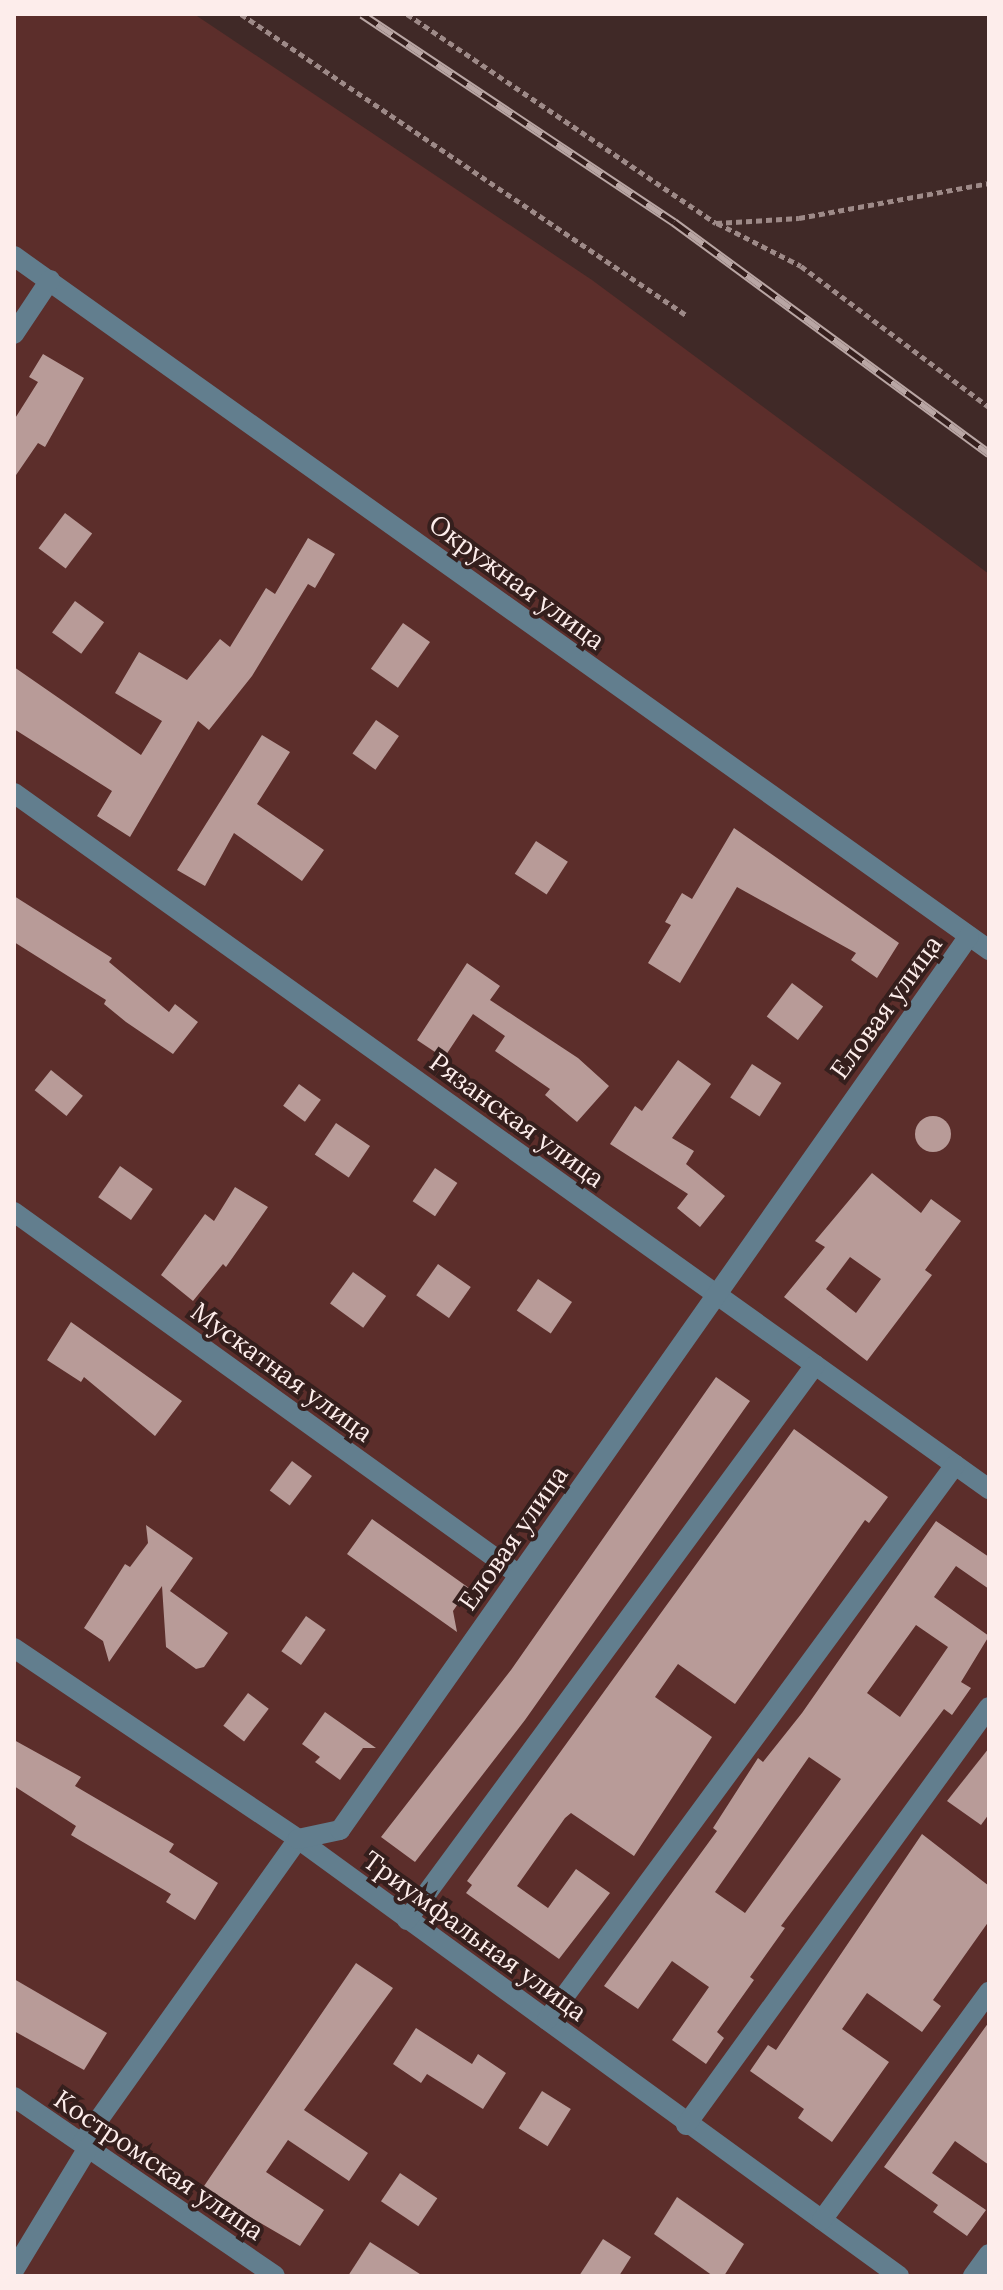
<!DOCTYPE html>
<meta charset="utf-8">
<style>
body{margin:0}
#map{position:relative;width:1003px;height:2290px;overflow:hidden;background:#402927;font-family:Lora,serif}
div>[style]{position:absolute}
.green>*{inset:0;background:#5c2e2b}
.building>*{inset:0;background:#b89b98;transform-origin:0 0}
.round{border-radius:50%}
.path>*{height:5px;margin-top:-2.5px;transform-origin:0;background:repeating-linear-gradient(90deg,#9e8a88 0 6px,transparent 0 10px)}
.minor>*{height:20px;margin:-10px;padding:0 10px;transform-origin:10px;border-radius:10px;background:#627e8e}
.rail>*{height:9px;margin-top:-4.5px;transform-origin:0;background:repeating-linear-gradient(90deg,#351f1d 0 18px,#b9a6a4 0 36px);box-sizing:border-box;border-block:2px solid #b9a6a4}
span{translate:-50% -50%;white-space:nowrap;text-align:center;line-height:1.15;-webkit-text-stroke:8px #351f1d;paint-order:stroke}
.street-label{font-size:26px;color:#fdedeb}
.frame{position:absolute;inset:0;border:16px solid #fdedeb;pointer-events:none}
</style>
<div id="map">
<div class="green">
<div style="clip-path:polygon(14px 14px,194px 14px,592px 280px,989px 574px,989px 2276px,14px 2276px)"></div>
</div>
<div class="building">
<div style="clip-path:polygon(43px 354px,84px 378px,45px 447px,38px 443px,14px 478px,14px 420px,38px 382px,29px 377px)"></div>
<div style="left:65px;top:513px;width:34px;height:44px;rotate:37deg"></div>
<div style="clip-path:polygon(308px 538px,335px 554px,315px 588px,308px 584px,252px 676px,209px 730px,198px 721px,130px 837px,97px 816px,112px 791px,14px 729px,14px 667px,141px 755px,162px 721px,115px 693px,139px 652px,187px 680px,220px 639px,230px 647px,266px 588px,275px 594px)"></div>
<div style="left:75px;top:601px;width:36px;height:39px;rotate:36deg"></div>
<div style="left:403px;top:623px;width:33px;height:56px;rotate:35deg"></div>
<div style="left:376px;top:720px;width:28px;height:41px;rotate:35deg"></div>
<div style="clip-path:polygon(262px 735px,290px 752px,257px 804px,324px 850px,302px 881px,234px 833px,205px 886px,177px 870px)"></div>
<div style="clip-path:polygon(734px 828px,899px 943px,877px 978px,851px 960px,856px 953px,737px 887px,680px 983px,648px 963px,671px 925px,665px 922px,682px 893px,692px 899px)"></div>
<div style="left:536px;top:841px;width:38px;height:39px;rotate:33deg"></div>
<div style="clip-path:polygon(14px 896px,112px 958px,109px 962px,169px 1012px,175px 1004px,198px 1022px,173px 1054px,126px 1022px,104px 1004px,106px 1000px,14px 942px)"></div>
<div style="clip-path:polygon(467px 963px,500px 986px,490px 1000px,578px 1058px,609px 1086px,577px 1122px,545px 1095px,550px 1089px,495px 1051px,505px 1036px,473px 1014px,444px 1058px,417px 1040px)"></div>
<div style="left:792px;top:983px;width:39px;height:42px;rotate:37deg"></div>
<div style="clip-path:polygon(678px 1060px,711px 1084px,672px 1138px,694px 1151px,686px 1164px,725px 1196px,700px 1227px,677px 1208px,688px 1194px,610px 1144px,635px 1106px,642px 1111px)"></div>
<div style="left:752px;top:1064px;width:35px;height:40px;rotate:33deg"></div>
<div style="left:51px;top:1070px;width:41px;height:26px;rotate:39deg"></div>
<div style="left:299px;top:1084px;width:27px;height:27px;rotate:36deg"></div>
<div class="round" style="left:915px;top:1116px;width:36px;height:36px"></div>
<div style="left:336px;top:1123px;width:41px;height:38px;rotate:34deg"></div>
<div style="left:120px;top:1166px;width:40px;height:38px;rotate:35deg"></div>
<div style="left:435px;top:1168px;width:27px;height:40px;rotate:34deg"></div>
<div style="clip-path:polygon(evenodd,872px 1173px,921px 1213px,931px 1199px,961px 1221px,925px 1270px,932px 1275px,867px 1361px,784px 1297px,825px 1247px,815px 1241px,872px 1173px,850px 1257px,881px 1279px,856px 1313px,826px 1289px,850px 1257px)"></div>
<div style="clip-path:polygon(235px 1187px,268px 1207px,226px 1267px,223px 1264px,193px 1301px,161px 1275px,205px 1214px,214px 1221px)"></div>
<div style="left:438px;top:1264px;width:40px;height:38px;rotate:35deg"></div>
<div style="left:353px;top:1272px;width:41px;height:39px;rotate:36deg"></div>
<div style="left:538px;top:1279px;width:41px;height:38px;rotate:34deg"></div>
<div style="clip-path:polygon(71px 1322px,182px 1401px,155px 1436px,84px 1377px,81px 1382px,47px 1360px)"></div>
<div style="clip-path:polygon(716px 1377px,750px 1401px,525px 1720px,415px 1862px,381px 1837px,511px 1670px)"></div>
<div style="clip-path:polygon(794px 1429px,888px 1497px,869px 1523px,865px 1520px,735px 1704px,678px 1664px,655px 1697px,712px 1737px,634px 1856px,571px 1813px,565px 1818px,517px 1886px,548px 1908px,576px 1869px,610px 1893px,559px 1959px,466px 1893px,472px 1885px,467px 1881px)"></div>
<div style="left:292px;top:1461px;width:25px;height:37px;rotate:37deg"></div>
<div style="clip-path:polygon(372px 1519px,469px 1588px,453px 1611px,457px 1632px,347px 1554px)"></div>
<div style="clip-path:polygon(evenodd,936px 1521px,989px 1557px,989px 1589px,956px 1566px,934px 1597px,989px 1636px,961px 1682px,971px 1688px,952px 1715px,944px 1709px,781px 1926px,785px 1928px,750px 1977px,754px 1980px,717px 2032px,724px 2038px,706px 2064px,672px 2040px,709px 1987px,672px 1961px,638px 2009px,604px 1986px,717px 1831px,713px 1828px,758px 1758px,763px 1762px,802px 1713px,936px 1521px,916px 1625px,948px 1647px,900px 1717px,867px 1693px,916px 1625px,936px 1521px,809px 1757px,841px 1779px,745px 1913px,715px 1892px,809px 1757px)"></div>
<div style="clip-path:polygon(146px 1525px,193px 1558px,170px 1591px,228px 1633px,204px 1667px,196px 1669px,166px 1647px,162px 1586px,109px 1662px,103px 1641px,84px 1628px,125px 1564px,130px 1567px,148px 1543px)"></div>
<div style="left:306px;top:1616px;width:24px;height:43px;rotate:35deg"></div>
<div style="left:248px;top:1693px;width:26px;height:41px;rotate:37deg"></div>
<div style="clip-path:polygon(325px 1712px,376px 1748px,363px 1748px,340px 1780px,315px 1762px,320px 1757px,302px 1744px)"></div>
<div style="clip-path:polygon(14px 1740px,81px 1777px,75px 1786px,174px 1844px,169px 1852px,218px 1883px,195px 1920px,166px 1902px,171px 1894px,71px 1835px,76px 1826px,14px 1786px)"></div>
<div style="clip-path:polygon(989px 1748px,989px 1814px,981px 1825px,947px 1801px)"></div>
<div style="clip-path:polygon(922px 1834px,989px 1886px,989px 1921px,933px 2000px,941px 2006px,922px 2032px,867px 1993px,842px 2029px,889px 2062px,832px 2142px,798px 2118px,804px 2109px,750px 2071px,768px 2045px,776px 2050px)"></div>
<div style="clip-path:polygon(356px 1963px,393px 1988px,304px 2110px,368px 2153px,349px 2181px,288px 2140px,266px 2172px,324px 2210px,300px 2246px,202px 2189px)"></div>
<div style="clip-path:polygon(14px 1979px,107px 2033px,84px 2070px,14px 2031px)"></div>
<div style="clip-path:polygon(989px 2022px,989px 2165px,955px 2141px,932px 2173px,986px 2210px,967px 2236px,933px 2212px,938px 2205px,884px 2167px)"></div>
<div style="clip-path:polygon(416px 2028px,472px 2064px,478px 2054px,506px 2073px,483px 2109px,427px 2074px,421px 2083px,393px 2064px)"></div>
<div style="left:542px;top:2091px;width:34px;height:44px;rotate:32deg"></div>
<div style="left:400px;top:2173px;width:45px;height:34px;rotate:34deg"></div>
<div style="clip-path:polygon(677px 2197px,744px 2244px,724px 2276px,713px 2276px,654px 2234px)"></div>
<div style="clip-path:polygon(603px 2239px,631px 2257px,619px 2276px,579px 2276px)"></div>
<div style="clip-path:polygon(370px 2242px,423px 2276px,348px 2276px)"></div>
</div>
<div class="path">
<div style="left:241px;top:14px;width:537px;rotate:34.07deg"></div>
<div style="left:407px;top:14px;width:373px;rotate:34.1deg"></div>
<div style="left:716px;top:223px;width:83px;rotate:-3.4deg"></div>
<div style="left:799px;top:218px;width:193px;rotate:-10.4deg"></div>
<div style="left:717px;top:223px;width:94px;rotate:27.1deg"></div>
<div style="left:801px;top:266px;width:235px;rotate:36.9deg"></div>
</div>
<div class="minor">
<div style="left:14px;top:256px;width:1197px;rotate:35.44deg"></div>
<div style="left:14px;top:334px;width:65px;rotate:-56.3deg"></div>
<div style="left:14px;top:793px;width:1198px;rotate:35.52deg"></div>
<div style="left:14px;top:1212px;width:622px;rotate:35.71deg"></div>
<div style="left:14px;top:1648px;width:342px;rotate:33.9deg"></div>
<div style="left:298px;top:1839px;width:743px;rotate:36.02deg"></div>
<div style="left:407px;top:1920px;width:689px;rotate:-53.68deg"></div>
<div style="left:547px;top:2020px;width:689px;rotate:-53.68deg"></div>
<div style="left:14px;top:2097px;width:316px;rotate:34.4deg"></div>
<div style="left:686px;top:2125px;width:516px;rotate:-54.06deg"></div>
<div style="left:82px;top:2143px;width:373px;rotate:-54.6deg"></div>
<div style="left:298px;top:1839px;width:43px;rotate:-12.1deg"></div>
<div style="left:340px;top:1830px;width:1093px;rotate:-54.87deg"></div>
<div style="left:822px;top:2220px;width:283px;rotate:-53.8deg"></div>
<div style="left:14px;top:2270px;width:145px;rotate:-58.8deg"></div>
<div style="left:973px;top:2276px;width:27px;rotate:-54deg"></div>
</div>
<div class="rail">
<div style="left:362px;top:14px;width:375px;rotate:33.7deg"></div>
<div style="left:674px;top:222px;width:391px;rotate:36.3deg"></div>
</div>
<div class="street-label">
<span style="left:517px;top:582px;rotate:36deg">Окружная улица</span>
<span style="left:886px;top:1007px;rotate:-54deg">Еловая улица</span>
<span style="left:517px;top:1120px;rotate:36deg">Рязанская улица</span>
<span style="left:282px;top:1372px;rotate:36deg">Мускатная улица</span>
<span style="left:513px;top:1538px;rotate:-55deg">Еловая улица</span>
<span style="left:475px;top:1936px;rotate:36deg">Триумфальная улица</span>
<span style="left:159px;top:2165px;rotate:34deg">Костромская улица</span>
</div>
<div class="frame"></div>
</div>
